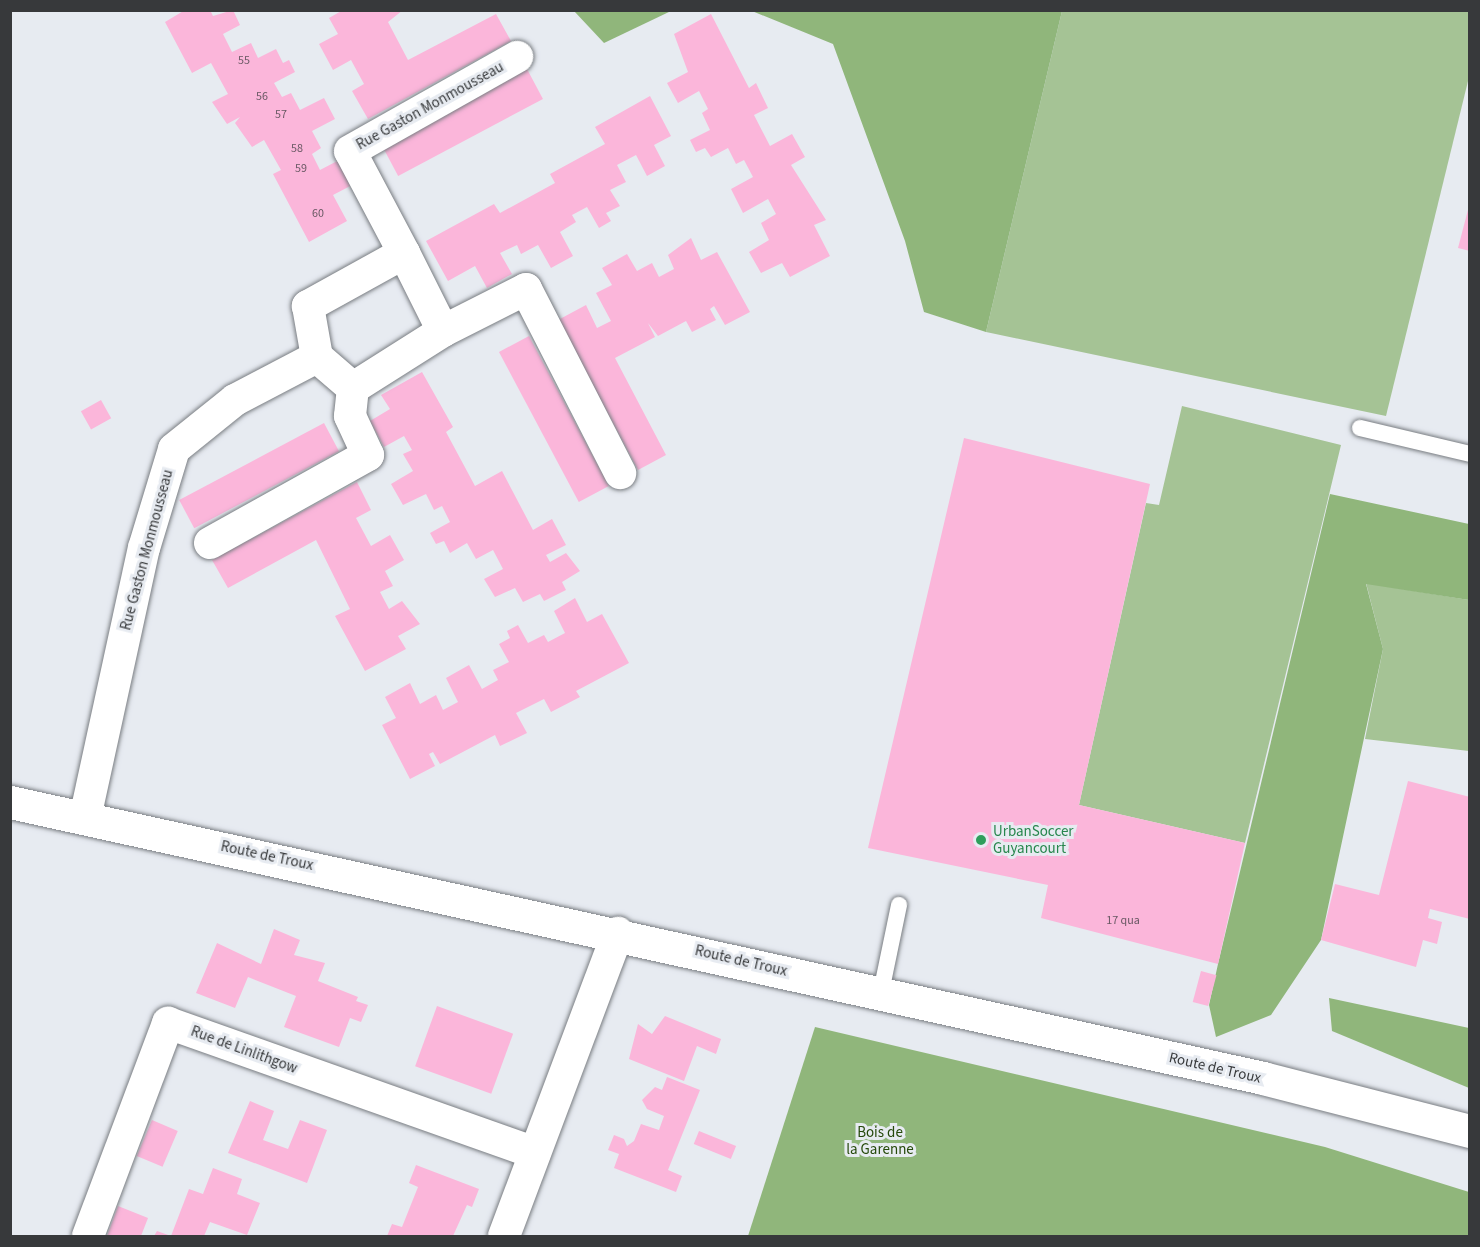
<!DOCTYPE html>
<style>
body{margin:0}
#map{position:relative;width:1480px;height:1247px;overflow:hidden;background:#e7ebf1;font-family:"Source Sans 3",sans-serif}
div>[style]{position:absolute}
.green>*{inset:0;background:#a5c395}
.forest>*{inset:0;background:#90b67b}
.building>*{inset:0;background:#fbb6da;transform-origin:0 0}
.roads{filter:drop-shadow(0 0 2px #797d82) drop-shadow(0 0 2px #797d82)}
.service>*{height:16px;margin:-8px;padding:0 8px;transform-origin:8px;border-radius:8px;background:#fff}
.minor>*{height:32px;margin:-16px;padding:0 16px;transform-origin:16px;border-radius:16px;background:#fff}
.tertiary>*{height:33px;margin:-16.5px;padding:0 16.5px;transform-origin:16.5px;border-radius:16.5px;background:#fff}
.dots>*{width:16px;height:16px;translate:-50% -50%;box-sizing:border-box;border:3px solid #e7ebf1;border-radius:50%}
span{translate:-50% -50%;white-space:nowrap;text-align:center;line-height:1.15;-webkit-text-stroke:6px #e7ebf1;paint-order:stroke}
.number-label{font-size:12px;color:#685863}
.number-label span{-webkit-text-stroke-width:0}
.street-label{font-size:15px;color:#37393b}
.leisure-label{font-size:15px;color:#27864d}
.left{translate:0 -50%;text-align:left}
.park-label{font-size:15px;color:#25490a}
.frame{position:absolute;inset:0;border:12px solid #37393b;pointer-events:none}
</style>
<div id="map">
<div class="green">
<div style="clip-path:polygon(1062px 11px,1469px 11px,1469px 77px,1386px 416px,986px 332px)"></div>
<div style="clip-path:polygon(1182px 406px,1341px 445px,1245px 843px,1079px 805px,1146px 503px,1159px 505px)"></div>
<div style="clip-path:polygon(1366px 583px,1469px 600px,1469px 751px,1365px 739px,1383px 649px)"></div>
</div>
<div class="forest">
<div style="clip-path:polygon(574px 11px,671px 11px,604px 43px)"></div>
<div style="clip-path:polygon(752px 11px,1062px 11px,986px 332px,924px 312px,905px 241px,833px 44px)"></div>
<div style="clip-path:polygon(1330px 494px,1469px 524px,1469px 600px,1366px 584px,1383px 649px,1321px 940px,1271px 1015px,1216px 1037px,1209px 1005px,1218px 964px)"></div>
<div style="clip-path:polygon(1329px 998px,1469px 1028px,1469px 1088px,1332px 1031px)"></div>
<div style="clip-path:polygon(815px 1027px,1325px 1147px,1469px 1192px,1469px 1236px,748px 1236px)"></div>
</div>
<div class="building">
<div style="clip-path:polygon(185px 10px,210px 10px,213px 16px,233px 10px,240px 25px,223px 34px,232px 52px,251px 43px,258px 58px,276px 49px,283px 63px,289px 60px,295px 72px,274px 83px,282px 97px,291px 93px,300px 110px,324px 98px,335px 119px,312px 131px,321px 148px,312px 154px,320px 170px,343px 158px,356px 183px,333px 195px,347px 221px,309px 242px,273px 174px,281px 170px,264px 140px,252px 147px,235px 123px,240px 117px,227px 124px,212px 102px,228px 94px,211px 63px,192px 73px,165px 22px)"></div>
<div style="clip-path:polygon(343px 10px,403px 10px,388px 22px,408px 60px,496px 14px,511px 41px,368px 119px,352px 91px,364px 84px,351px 60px,333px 70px,319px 44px,338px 34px,329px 18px)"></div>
<div style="clip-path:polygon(711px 14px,749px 88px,756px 83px,768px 108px,754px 115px,770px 146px,792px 134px,805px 157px,791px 165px,826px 220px,814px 225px,830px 256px,790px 277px,782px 263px,761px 273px,749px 252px,769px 240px,761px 223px,776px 214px,768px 199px,743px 213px,731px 189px,753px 177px,744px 160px,736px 164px,728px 148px,711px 157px,705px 148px,696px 152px,690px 140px,710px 130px,702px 113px,708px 109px,699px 91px,678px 103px,667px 83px,688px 72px,674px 34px)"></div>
<div style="left:527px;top:69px;width:34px;height:164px;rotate:62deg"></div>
<div style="clip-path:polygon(650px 96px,671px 136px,654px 145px,665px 166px,647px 176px,636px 155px,617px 165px,626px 182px,610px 190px,620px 206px,606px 213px,611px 221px,599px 228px,587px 207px,572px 215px,576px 222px,560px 232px,573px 256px,551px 268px,538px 245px,521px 254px,517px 245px,500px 253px,512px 274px,487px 288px,475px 266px,448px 281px,426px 241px,494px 204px,500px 213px,555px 183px,550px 174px,605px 144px,595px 127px)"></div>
<div style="clip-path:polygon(1469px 206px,1470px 206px,1470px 251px,1458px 248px)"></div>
<div style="clip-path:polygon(691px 238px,701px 260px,717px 252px,750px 312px,725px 325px,714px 306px,710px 309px,716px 320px,692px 332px,686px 321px,658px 336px,648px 323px,655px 337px,615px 358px,666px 455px,638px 470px,558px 320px,586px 305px,597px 328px,611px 321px,596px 293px,612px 285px,602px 268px,627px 254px,637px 271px,652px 263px,659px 277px,674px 269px,668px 255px)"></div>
<div style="left:529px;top:336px;width:170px;height:34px;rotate:62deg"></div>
<div style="clip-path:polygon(422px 372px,453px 427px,446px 432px,475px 486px,502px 471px,533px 530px,552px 519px,566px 545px,546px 555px,550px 562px,566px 553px,580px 571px,562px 582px,566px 590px,544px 601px,540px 594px,523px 602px,515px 588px,495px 597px,484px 579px,503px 569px,493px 550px,476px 559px,467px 543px,450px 553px,444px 541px,436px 544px,430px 533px,450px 522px,442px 506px,434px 510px,426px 494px,403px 505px,391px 484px,413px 471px,403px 454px,412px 450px,404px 436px,384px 447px,370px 421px,390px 409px,381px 395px)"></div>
<div style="left:101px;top:400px;width:21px;height:23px;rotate:61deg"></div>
<div style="left:324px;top:423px;width:32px;height:164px;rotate:62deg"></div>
<div style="clip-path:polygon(964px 438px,1150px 484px,1079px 805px,1245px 843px,1218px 964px,1041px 918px,1048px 885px,868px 848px)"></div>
<div style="clip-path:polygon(357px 482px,371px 510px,356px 518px,371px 546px,390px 535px,404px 560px,385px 571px,393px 586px,380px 592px,389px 609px,402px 601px,420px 624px,398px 636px,406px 649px,365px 671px,335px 616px,350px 609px,316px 540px,228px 588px,212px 560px)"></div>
<div style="clip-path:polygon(575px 598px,587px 622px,602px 614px,629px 663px,576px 691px,580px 697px,551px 712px,544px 699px,516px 713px,527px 733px,500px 746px,495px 735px,440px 764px,433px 752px,429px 754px,435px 766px,410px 779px,382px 725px,396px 718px,385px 697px,410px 683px,420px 704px,436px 695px,443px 710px,458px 702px,446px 678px,469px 665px,482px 689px,498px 680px,493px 670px,509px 662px,499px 644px,510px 638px,507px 631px,518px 625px,528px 643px,544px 635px,548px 642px,565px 633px,554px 611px)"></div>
<div style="clip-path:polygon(1408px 781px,1470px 797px,1470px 919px,1430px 909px,1428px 918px,1442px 922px,1437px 944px,1423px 940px,1416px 967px,1321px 940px,1335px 884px,1379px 895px)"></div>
<div style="clip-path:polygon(274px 929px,300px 940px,294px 955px,325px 963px,318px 981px,358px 997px,356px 1001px,368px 1005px,361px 1022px,350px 1018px,339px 1047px,284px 1027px,296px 996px,248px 977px,235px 1008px,196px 993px,217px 943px,261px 964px)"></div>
<div style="left:1201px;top:971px;width:16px;height:32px;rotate:15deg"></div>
<div style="left:437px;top:1006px;width:81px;height:64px;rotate:20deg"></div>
<div style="clip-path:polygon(665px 1016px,721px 1039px,716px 1054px,697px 1046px,684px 1081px,629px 1059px,638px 1024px,652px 1034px)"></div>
<div style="clip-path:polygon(667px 1077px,700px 1090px,668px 1170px,682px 1176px,676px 1192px,614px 1168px,619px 1154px,608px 1150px,614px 1135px,624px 1139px,627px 1146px,634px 1141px,641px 1124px,659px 1130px,664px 1116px,647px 1109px,642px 1100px,655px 1087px,662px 1090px)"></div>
<div style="clip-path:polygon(250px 1101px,274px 1111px,263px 1140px,288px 1149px,300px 1120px,327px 1130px,307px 1183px,228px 1153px)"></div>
<div style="left:152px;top:1120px;width:28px;height:39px;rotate:23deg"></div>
<div style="left:699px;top:1131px;width:40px;height:14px;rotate:22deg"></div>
<div style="clip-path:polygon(416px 1165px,479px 1189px,472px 1207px,467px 1205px,453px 1236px,387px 1236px,392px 1224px,402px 1227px,418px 1187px,409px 1183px)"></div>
<div style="clip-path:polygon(213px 1168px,242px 1179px,237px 1194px,260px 1203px,247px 1235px,210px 1222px,204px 1236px,154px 1236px,157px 1231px,171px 1236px,189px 1189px,203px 1194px)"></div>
<div style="clip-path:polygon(118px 1206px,148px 1218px,141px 1236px,107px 1236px)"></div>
</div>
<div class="roads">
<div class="service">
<div style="left:1360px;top:428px;width:113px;rotate:13.3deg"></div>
<div style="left:881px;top:992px;width:89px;rotate:-78.3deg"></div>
</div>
<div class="minor">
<div style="left:404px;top:253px;width:110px;rotate:151.1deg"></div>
<div style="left:308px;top:306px;width:52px;rotate:80deg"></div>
<div style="left:317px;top:357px;width:48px;rotate:40.7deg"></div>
<div style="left:353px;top:388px;width:107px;rotate:-32.3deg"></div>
<div style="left:443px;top:331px;width:87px;rotate:-116.6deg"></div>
<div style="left:404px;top:253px;width:115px;rotate:-117.9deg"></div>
<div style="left:350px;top:151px;width:192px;rotate:-29.4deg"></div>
<div style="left:443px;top:331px;width:93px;rotate:-26.8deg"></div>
<div style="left:526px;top:289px;width:207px;rotate:62.9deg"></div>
<div style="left:210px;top:543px;width:181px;rotate:-29.1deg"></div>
<div style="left:368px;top:455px;width:43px;rotate:-114.8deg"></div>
<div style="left:350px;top:416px;width:28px;rotate:-84deg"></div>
<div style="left:85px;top:818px;width:276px;rotate:-77.7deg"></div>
<div style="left:144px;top:548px;width:103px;rotate:-73.1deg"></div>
<div style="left:174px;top:449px;width:78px;rotate:-38.8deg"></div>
<div style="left:235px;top:400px;width:93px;rotate:-27.7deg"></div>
<div style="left:88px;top:1236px;width:228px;rotate:-69.4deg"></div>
<div style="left:168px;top:1023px;width:389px;rotate:19.5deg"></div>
<div style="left:504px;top:1236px;width:324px;rotate:-69.4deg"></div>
</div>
<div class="tertiary">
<div style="left:10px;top:802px;width:1283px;rotate:12.42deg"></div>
<div style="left:1263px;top:1078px;width:214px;rotate:14.4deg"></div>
</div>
</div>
<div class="dots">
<div style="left:981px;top:840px;background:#2e9e5b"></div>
</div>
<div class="number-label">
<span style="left:244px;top:61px">55</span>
<span style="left:262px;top:97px">56</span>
<span style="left:281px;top:115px">57</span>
<span style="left:297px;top:149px">58</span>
<span style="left:301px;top:169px">59</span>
<span style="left:318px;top:214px">60</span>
<span style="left:1123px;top:921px">17 qua</span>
</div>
<div class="street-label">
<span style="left:430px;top:106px;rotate:-29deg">Rue Gaston Monmousseau</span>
<span style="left:147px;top:550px;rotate:-75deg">Rue Gaston Monmousseau</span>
<span style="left:267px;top:856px;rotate:12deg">Route de Troux</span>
<span style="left:741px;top:961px;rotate:13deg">Route de Troux</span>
<span style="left:244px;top:1050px;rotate:20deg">Rue de Linlithgow</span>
<span style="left:1215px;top:1068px;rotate:13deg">Route de Troux</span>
</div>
<div class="leisure-label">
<span class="left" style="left:993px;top:840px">UrbanSoccer<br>Guyancourt</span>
</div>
<div class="park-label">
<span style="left:880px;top:1141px">Bois de<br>la Garenne</span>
</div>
<div class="frame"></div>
</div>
